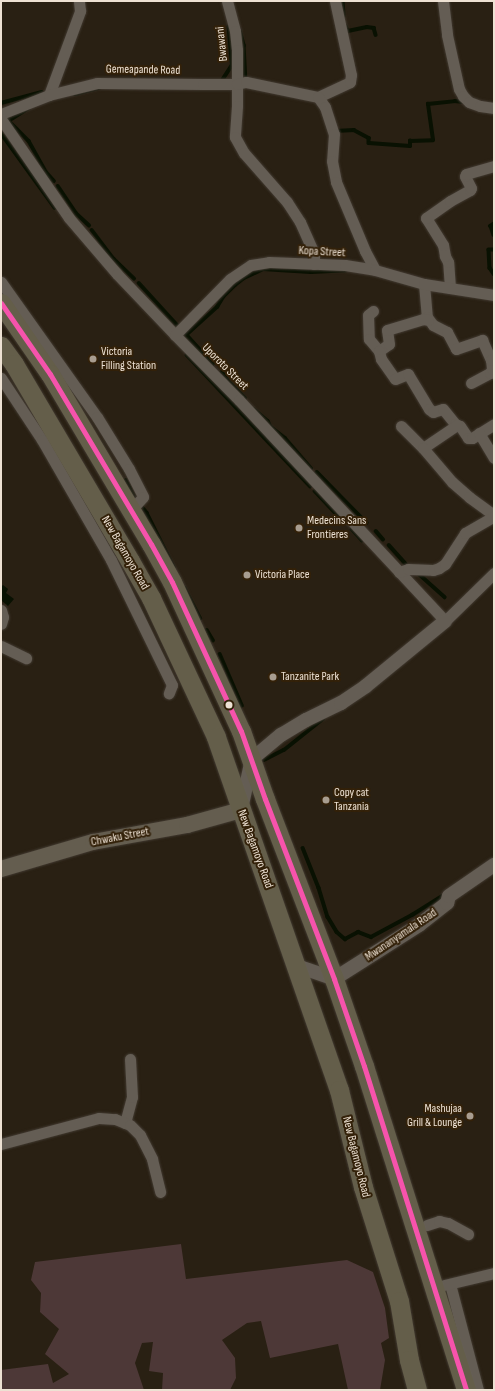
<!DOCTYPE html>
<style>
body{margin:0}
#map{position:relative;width:495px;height:1391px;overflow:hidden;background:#292013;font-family:"Sofia Sans Condensed",sans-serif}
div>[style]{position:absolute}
.green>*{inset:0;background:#4d3837}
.water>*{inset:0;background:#091102}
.stream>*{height:3.5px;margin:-1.75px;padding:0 1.75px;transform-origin:1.75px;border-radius:1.75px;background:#091102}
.roads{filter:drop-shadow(0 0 1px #423a31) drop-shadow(0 0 1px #423a31)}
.minor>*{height:11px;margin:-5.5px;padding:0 5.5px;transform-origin:5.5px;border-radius:5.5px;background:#645d54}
.tertiary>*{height:14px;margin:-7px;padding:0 7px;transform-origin:7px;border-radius:7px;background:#645d54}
.secondary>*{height:16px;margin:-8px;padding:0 8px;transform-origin:8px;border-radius:8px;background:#645d4f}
.trunk>*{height:19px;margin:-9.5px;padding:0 9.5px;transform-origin:9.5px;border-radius:9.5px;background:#645e4a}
.bus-1>*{height:5px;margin:-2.5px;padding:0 2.5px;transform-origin:2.5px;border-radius:2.5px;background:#f653ac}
.dots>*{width:11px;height:11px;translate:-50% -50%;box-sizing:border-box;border:2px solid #332109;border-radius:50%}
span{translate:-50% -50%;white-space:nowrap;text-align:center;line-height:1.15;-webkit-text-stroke:4px #332109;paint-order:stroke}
.street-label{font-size:12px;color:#ede1d3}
.poi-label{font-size:12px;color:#ede1d3}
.left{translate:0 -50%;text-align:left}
.right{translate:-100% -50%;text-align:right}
.frame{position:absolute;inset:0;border:2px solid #ede1d3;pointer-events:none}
</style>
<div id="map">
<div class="green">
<div style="clip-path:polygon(181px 1244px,186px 1279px,347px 1260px,373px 1272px,385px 1308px,389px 1338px,381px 1343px,385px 1360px,380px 1390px,348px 1390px,338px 1344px,270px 1358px,261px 1321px,247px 1323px,222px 1340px,235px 1358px,236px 1378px,230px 1390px,162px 1390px,163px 1373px,149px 1371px,153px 1342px,142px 1343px,135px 1363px,144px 1390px,1px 1390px,1px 1370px,48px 1364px,53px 1383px,69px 1374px,45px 1354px,59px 1329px,40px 1312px,41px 1293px,31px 1280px,35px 1262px)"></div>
</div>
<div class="water">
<div style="clip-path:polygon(3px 585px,8px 589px,6px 593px,14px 599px,8px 606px,1px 600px,1px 587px)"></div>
</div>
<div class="stream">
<div style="left:343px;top:1px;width:15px;rotate:86deg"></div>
<div style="left:346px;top:26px;width:5px;rotate:68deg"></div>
<div style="left:348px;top:31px;width:19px;rotate:-12deg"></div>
<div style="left:367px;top:27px;width:7px;rotate:8deg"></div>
<div style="left:374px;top:28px;width:7px;rotate:74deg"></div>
<div style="left:240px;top:30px;width:16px;rotate:75deg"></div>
<div style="left:244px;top:45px;width:36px;rotate:87deg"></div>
<div style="left:221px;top:82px;width:20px;rotate:-57deg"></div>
<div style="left:232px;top:65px;width:38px;rotate:-95deg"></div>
<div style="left:75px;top:94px;width:25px;rotate:-14deg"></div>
<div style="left:1px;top:103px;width:42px;rotate:-15deg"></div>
<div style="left:30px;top:108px;width:25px;rotate:148deg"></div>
<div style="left:9px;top:121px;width:28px;rotate:45deg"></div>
<div style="left:29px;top:141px;width:35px;rotate:61deg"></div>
<div style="left:46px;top:172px;width:12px;rotate:48deg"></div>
<div style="left:335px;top:131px;width:19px;rotate:-3deg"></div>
<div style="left:354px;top:130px;width:17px;rotate:28deg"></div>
<div style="left:369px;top:138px;width:5px;rotate:90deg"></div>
<div style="left:369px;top:143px;width:41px;rotate:4.2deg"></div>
<div style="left:410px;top:146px;width:5px;rotate:-90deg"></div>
<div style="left:410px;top:141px;width:23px;rotate:-2deg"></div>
<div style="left:433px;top:140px;width:36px;rotate:-98deg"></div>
<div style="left:428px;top:104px;width:27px;rotate:-6deg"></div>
<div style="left:455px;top:101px;width:9px;rotate:6deg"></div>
<div style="left:1px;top:133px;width:92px;rotate:54.2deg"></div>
<div style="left:58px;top:186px;width:32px;rotate:56deg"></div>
<div style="left:76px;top:213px;width:18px;rotate:43deg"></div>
<div style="left:494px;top:224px;width:4px;rotate:146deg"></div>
<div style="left:491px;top:226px;width:9px;rotate:72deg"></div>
<div style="left:92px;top:230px;width:36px;rotate:53deg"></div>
<div style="left:114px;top:259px;width:28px;rotate:44deg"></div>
<div style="left:494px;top:250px;width:5px;rotate:180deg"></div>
<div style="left:489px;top:250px;width:18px;rotate:87deg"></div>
<div style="left:490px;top:268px;width:7px;rotate:56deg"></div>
<div style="left:139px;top:283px;width:61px;rotate:47.7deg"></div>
<div style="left:1px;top:292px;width:8px;rotate:50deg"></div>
<div style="left:186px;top:334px;width:40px;rotate:48deg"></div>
<div style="left:186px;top:335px;width:42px;rotate:-42.1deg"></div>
<div style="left:217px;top:307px;width:12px;rotate:-59deg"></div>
<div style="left:223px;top:297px;width:17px;rotate:-45deg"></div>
<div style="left:235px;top:285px;width:11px;rotate:-38deg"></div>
<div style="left:244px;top:278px;width:21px;rotate:-25deg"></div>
<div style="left:263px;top:269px;width:48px;rotate:3.6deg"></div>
<div style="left:311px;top:272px;width:35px;rotate:-3deg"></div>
<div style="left:187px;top:355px;width:180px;rotate:46.8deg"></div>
<div style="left:222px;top:372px;width:11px;rotate:56deg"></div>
<div style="left:228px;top:381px;width:24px;rotate:45deg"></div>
<div style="left:254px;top:409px;width:18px;rotate:41deg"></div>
<div style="left:268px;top:421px;width:7px;rotate:63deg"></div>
<div style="left:271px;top:427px;width:18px;rotate:38deg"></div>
<div style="left:285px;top:438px;width:40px;rotate:49deg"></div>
<div style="left:317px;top:472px;width:71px;rotate:45.6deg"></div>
<div style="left:126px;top:480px;width:20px;rotate:63deg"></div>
<div style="left:135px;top:498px;width:19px;rotate:51deg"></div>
<div style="left:147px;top:513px;width:60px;rotate:63.4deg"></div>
<div style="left:315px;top:491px;width:42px;rotate:46.9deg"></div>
<div style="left:352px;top:529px;width:15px;rotate:48deg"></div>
<div style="left:376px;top:531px;width:11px;rotate:49deg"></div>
<div style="left:389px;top:545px;width:25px;rotate:48deg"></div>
<div style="left:418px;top:573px;width:36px;rotate:42deg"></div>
<div style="left:185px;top:588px;width:34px;rotate:63deg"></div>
<div style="left:207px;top:630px;width:12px;rotate:59deg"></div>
<div style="left:220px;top:654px;width:56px;rotate:66.7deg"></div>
<div style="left:264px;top:760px;width:22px;rotate:-27deg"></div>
<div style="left:284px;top:750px;width:50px;rotate:-38.5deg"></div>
<div style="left:303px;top:848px;width:43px;rotate:68.2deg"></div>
<div style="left:319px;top:888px;width:30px;rotate:73deg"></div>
<div style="left:328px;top:917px;width:17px;rotate:59deg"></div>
<div style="left:337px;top:932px;width:11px;rotate:41deg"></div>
<div style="left:345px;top:939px;width:15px;rotate:-28deg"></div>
<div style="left:358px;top:932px;width:14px;rotate:21deg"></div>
<div style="left:371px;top:937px;width:47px;rotate:-28.2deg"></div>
<div style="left:412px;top:915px;width:40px;rotate:-32deg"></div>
</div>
<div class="roads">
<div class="minor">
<div style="left:227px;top:1px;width:31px;rotate:75deg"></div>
<div style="left:235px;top:31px;width:19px;rotate:84deg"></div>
<div style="left:237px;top:50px;width:56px;rotate:90deg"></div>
<div style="left:237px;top:106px;width:31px;rotate:94deg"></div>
<div style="left:235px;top:137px;width:18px;rotate:61deg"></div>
<div style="left:244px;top:153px;width:65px;rotate:48.7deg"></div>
<div style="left:287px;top:202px;width:24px;rotate:57deg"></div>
<div style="left:300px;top:222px;width:34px;rotate:66deg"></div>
<div style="left:314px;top:253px;width:11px;rotate:90deg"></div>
<div style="left:443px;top:1px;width:34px;rotate:83deg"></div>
<div style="left:447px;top:35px;width:55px;rotate:77.5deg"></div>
<div style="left:459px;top:89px;width:8px;rotate:60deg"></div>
<div style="left:463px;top:96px;width:8px;rotate:45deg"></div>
<div style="left:469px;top:102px;width:12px;rotate:20deg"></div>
<div style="left:480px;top:106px;width:14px;rotate:8deg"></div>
<div style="left:49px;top:95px;width:90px;rotate:-69.7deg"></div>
<div style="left:80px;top:11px;width:10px;rotate:-96deg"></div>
<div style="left:318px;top:97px;width:35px;rotate:-25deg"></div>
<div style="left:350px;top:82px;width:7px;rotate:-82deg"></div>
<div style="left:351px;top:75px;width:76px;rotate:-102.2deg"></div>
<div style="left:1px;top:114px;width:52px;rotate:-21.6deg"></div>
<div style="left:49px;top:95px;width:49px;rotate:-14deg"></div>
<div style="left:97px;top:83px;width:106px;rotate:0.5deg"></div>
<div style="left:203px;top:84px;width:34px"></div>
<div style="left:237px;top:84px;width:9px;rotate:-13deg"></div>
<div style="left:246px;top:82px;width:74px;rotate:11.8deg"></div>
<div style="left:318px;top:97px;width:12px;rotate:55deg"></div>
<div style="left:325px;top:107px;width:28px;rotate:72deg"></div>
<div style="left:334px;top:134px;width:27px;rotate:94deg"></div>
<div style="left:332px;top:161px;width:21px;rotate:79deg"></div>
<div style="left:336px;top:182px;width:75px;rotate:67.2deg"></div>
<div style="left:365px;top:251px;width:21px;rotate:62deg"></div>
<div style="left:1px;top:119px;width:120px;rotate:55.5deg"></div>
<div style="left:69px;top:218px;width:74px;rotate:49.4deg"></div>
<div style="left:117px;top:274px;width:84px;rotate:46.4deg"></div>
<div style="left:175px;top:335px;width:91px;rotate:45.4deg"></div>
<div style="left:239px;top:400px;width:302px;rotate:47deg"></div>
<div style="left:445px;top:621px;width:69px;rotate:-44.4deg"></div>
<div style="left:1px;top:282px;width:166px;rotate:54.6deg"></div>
<div style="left:97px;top:417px;width:61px;rotate:58.4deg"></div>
<div style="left:129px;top:469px;width:31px;rotate:63deg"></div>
<div style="left:143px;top:497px;width:18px;rotate:133deg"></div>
<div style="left:424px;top:284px;width:33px;rotate:85deg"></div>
<div style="left:427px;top:317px;width:10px;rotate:53deg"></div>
<div style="left:433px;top:325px;width:16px;rotate:27deg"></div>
<div style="left:447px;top:332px;width:19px;rotate:62deg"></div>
<div style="left:456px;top:349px;width:28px;rotate:-19deg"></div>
<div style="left:482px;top:340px;width:22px;rotate:66deg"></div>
<div style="left:450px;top:288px;width:26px;rotate:-94deg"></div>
<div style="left:448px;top:262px;width:7px;rotate:-117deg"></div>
<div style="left:445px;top:256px;width:11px;rotate:-100deg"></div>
<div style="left:443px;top:245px;width:32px;rotate:-122deg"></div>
<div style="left:426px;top:218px;width:29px;rotate:-35deg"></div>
<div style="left:450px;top:201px;width:23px;rotate:-29deg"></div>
<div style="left:470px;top:190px;width:2px;rotate:-63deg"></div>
<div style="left:471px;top:188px;width:13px;rotate:-117deg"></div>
<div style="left:465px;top:176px;width:2px;rotate:-63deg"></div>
<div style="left:466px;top:174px;width:29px;rotate:-16deg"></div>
<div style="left:373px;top:311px;width:6px;rotate:141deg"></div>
<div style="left:368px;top:315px;width:24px;rotate:88deg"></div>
<div style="left:369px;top:339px;width:16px;rotate:50deg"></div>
<div style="left:379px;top:351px;width:12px;rotate:-35deg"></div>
<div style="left:389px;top:344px;width:14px;rotate:-98deg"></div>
<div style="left:387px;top:330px;width:38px;rotate:-17deg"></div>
<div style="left:423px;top:319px;width:5px;rotate:11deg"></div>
<div style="left:175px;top:335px;width:78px;rotate:-45.5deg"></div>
<div style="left:230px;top:279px;width:25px;rotate:-34deg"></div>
<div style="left:251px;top:265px;width:18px;rotate:-9deg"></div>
<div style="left:269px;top:262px;width:76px;rotate:2.3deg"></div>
<div style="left:345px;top:265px;width:30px;rotate:9deg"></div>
<div style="left:375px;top:270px;width:51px;rotate:15.9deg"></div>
<div style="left:424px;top:284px;width:71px;rotate:8.9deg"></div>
<div style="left:379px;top:351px;width:8px;rotate:76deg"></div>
<div style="left:381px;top:359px;width:24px;rotate:55deg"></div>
<div style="left:395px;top:379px;width:14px;rotate:-21deg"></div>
<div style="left:408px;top:374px;width:41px;rotate:59deg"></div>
<div style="left:429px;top:409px;width:5px;rotate:37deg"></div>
<div style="left:433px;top:412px;width:10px;rotate:-17deg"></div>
<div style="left:443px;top:409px;width:19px;rotate:51deg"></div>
<div style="left:455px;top:424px;width:5px;rotate:22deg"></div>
<div style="left:460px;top:426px;width:14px;rotate:56deg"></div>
<div style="left:468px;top:438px;width:4px"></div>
<div style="left:472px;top:438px;width:26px;rotate:-32deg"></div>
<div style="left:1px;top:378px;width:74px;rotate:56.5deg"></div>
<div style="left:42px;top:440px;width:138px;rotate:60.1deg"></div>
<div style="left:111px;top:560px;width:139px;rotate:64deg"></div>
<div style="left:172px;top:685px;width:9px;rotate:111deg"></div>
<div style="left:471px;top:383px;width:21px;rotate:-28deg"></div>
<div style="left:490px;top:373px;width:4px;rotate:-63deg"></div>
<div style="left:492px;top:369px;width:9px;rotate:-96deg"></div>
<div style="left:491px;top:360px;width:3px;rotate:-18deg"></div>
<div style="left:401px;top:426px;width:31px;rotate:45deg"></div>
<div style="left:423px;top:448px;width:41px;rotate:-34.1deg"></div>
<div style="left:479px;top:433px;width:29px;rotate:59deg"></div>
<div style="left:423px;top:448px;width:45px;rotate:49.5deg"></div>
<div style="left:452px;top:482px;width:23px;rotate:41deg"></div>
<div style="left:469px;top:497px;width:31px;rotate:36deg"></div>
<div style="left:399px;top:572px;width:9px;rotate:-18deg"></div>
<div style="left:408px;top:569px;width:25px;rotate:2deg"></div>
<div style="left:433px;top:570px;width:6px;rotate:-18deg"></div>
<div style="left:439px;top:568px;width:7px;rotate:-34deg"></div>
<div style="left:445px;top:564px;width:37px;rotate:-57deg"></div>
<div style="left:465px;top:533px;width:34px;rotate:-30deg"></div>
<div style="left:1px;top:610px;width:7px;rotate:74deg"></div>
<div style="left:3px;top:617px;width:7px;rotate:106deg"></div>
<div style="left:1px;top:646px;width:28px;rotate:26deg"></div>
<div style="left:125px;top:1123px;width:27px;rotate:-75deg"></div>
<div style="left:132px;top:1097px;width:38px;rotate:-93deg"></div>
<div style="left:1px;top:1144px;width:101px;rotate:-14.9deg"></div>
<div style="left:99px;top:1118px;width:16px;rotate:4deg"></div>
<div style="left:115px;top:1119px;width:16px;rotate:22deg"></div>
<div style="left:130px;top:1125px;width:14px;rotate:45deg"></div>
<div style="left:140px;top:1135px;width:27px;rotate:63deg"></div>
<div style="left:152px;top:1159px;width:34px;rotate:76deg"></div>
<div style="left:427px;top:1225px;width:13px;rotate:-18deg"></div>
<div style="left:439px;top:1221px;width:9px;rotate:13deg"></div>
<div style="left:448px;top:1223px;width:23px;rotate:29deg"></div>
<div style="left:450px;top:1284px;width:110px;rotate:75.2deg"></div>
<div style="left:444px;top:1285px;width:51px;rotate:-13.5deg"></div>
</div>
<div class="tertiary">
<div style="left:241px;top:809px;width:51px;rotate:-77.6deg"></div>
<div style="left:252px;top:759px;width:38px;rotate:-40deg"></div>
<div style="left:281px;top:735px;width:29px;rotate:-31deg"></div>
<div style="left:306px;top:720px;width:39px;rotate:-26deg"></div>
<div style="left:341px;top:703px;width:30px;rotate:-34deg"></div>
<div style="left:366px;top:686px;width:102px;rotate:-39.4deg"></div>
<div style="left:297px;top:966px;width:39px;rotate:19deg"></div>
<div style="left:334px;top:979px;width:101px;rotate:-32.4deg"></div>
<div style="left:419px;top:925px;width:36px;rotate:-38deg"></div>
<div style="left:447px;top:903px;width:7px;rotate:-74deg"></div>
<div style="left:449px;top:896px;width:55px;rotate:-34.6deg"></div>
</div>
<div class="secondary">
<div style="left:1px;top:869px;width:96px;rotate:-16.4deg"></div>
<div style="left:93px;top:842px;width:96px;rotate:-10.3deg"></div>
<div style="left:187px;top:825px;width:56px;rotate:-15.5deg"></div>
</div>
<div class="trunk">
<div style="left:1px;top:303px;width:86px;rotate:55.4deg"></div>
<div style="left:50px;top:374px;width:198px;rotate:59.3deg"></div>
<div style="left:151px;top:544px;width:43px;rotate:61.1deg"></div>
<div style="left:172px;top:582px;width:164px;rotate:65.2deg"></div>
<div style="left:241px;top:731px;width:72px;rotate:70.6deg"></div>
<div style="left:265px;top:799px;width:193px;rotate:69deg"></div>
<div style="left:334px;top:979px;width:92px;rotate:71deg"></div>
<div style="left:364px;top:1066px;width:340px;rotate:72.5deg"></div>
<div style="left:1px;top:346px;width:22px;rotate:54deg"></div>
<div style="left:14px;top:364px;width:229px;rotate:59.5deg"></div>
<div style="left:130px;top:561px;width:43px;rotate:60.4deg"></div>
<div style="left:151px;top:598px;width:153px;rotate:64.9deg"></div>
<div style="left:216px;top:737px;width:374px;rotate:70.8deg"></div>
<div style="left:339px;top:1090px;width:100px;rotate:76.1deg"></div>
<div style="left:363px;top:1187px;width:120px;rotate:72.5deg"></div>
<div style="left:399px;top:1301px;width:60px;rotate:80.4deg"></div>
<div style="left:409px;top:1360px;width:31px;rotate:75deg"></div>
</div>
</div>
<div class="bus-1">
<div style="left:1px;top:303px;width:86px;rotate:55.4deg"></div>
<div style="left:50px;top:374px;width:198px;rotate:59.3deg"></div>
<div style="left:151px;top:544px;width:43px;rotate:61.1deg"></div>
<div style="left:172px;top:582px;width:164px;rotate:65.2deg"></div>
<div style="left:241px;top:731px;width:72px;rotate:70.6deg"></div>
<div style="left:265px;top:799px;width:193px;rotate:69deg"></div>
<div style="left:334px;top:979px;width:92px;rotate:71deg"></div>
<div style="left:364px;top:1066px;width:340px;rotate:72.5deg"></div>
</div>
<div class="dots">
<div style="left:93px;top:359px;background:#a89d90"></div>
<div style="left:299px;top:528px;background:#a89d90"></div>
<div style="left:247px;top:575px;background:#a89d90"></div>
<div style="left:273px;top:677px;background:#a89d90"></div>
<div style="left:229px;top:705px;background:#ede1d3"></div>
<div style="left:326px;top:800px;background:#a89d90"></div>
<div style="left:470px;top:1116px;background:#a89d90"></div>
</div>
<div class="street-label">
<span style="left:222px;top:44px;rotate:-96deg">Bwawani</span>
<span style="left:143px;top:70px;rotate:1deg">Gemeapande Road</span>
<span style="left:322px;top:252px;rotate:3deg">Kopa Street</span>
<span style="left:225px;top:367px;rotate:45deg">Uporoto Street</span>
<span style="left:125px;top:553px;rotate:60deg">New Bagamoyo Road</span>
<span style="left:120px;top:837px;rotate:-11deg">Chwaku Street</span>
<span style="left:255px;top:849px;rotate:70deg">New Bagamoyo Road</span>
<span style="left:401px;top:935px;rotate:-34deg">Mwananyamala Road</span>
<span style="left:356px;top:1157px;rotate:76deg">New Bagamoyo Road</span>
</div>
<div class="poi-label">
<span class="left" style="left:101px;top:359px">Victoria<br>Filling Station</span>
<span class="left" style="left:307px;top:528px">Medecins Sans<br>Frontieres</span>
<span class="left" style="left:255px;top:575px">Victoria Place</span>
<span class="left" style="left:281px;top:677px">Tanzanite Park</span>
<span class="left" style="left:334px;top:800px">Copy cat<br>Tanzania</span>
<span class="right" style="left:462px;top:1116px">Mashujaa<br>Grill &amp; Lounge</span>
</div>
<div class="frame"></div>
</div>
